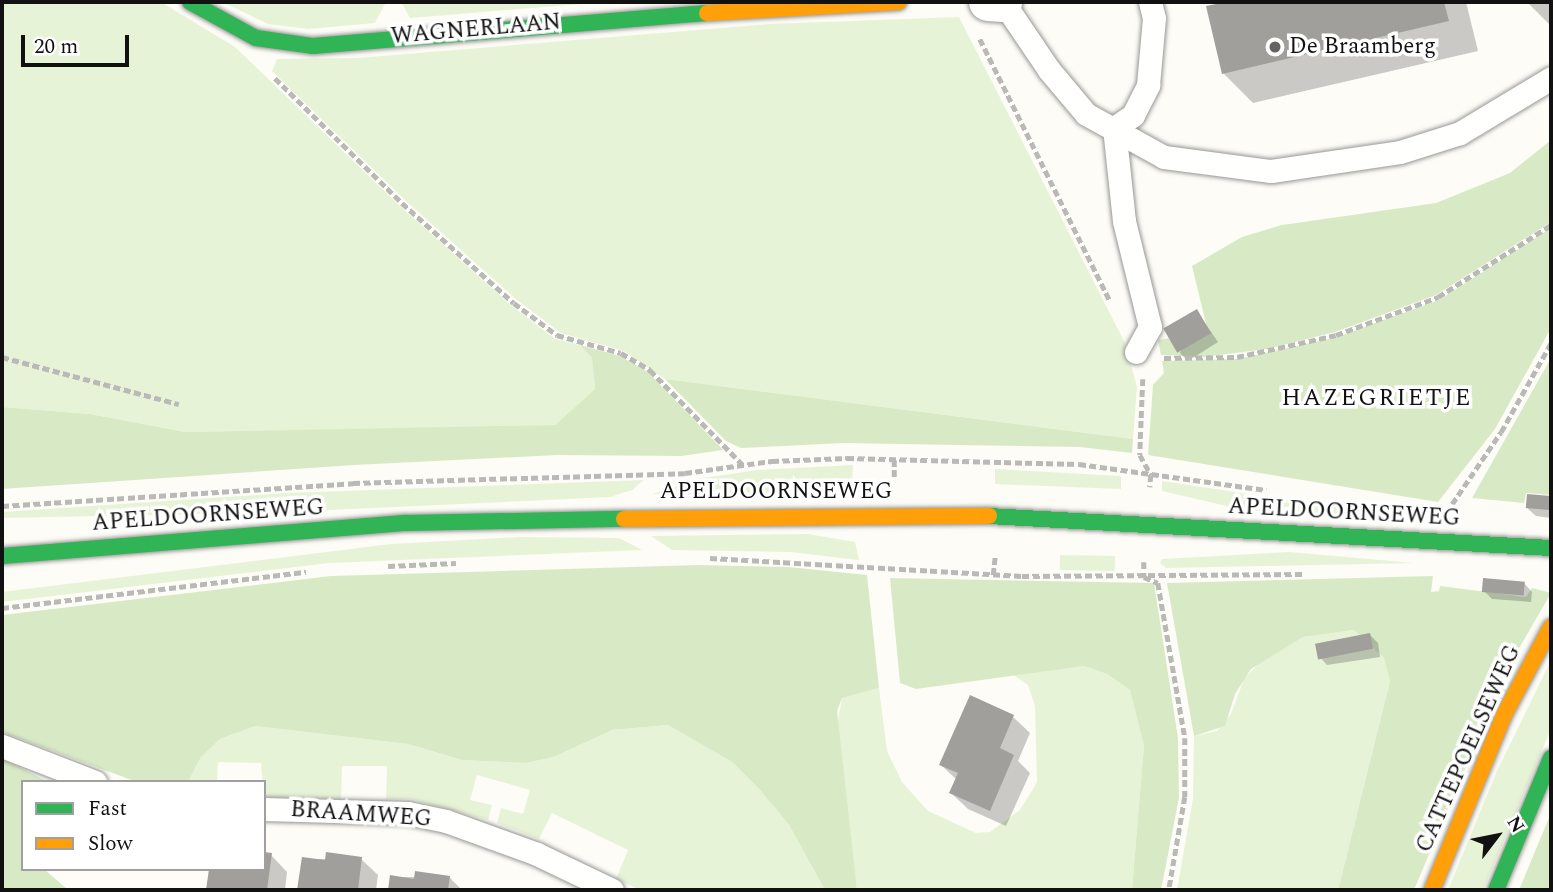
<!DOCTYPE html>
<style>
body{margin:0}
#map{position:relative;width:1553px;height:892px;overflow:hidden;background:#fdfcf7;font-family:Spectral,serif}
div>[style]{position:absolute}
.green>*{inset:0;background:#e7f3d7;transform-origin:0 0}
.forest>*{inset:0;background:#d8eac5}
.shadow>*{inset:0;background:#0003}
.building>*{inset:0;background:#a19f9c;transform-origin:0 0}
.path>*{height:4.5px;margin-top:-2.25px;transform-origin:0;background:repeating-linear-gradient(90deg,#b9b9b8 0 7px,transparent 0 10.5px)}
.roads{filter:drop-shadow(0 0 2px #979795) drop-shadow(0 0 2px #979795)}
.lane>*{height:23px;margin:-11.5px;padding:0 11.5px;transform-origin:11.5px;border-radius:11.5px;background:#fffffe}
.street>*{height:38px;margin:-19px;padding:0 19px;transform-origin:19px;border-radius:19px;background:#fffffe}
.fast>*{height:16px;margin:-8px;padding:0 8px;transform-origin:8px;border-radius:8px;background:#30b455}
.slow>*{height:16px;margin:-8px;padding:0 8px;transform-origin:8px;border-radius:8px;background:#ff9f0a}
.dots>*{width:19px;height:19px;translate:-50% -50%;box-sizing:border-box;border:4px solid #fff;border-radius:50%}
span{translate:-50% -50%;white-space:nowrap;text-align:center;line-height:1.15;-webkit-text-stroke:7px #fff;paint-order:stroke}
.street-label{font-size:23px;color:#111}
.poi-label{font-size:23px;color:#111}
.left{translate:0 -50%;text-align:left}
.neighbourhood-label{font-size:24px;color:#111;letter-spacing:2px}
.frame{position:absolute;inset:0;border:4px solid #111;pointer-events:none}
.legend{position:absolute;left:21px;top:780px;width:245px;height:91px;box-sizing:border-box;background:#fff;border:2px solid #a0a0a0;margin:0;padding:9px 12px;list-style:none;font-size:21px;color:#111}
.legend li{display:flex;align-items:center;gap:14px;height:35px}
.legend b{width:35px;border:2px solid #a0a0a0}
.north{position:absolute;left:1462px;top:801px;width:70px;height:70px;-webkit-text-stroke:5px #fff;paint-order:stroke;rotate:58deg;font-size:19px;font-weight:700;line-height:28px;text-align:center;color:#111}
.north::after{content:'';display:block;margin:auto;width:24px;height:32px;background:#111;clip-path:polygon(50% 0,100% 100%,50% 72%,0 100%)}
.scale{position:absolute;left:21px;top:35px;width:108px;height:32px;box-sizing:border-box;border:4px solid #111;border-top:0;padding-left:9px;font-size:21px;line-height:24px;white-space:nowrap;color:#111;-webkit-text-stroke:5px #fff;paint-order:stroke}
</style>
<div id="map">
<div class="green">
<div style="clip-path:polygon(2px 2px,161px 2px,235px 47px,401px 207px,512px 306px,555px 339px,580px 345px,592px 358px,595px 389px,555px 425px,459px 428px,185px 432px,90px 414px,2px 407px)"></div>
<div style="clip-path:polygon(222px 2px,386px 2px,375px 23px,308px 29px,268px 24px)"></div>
<div style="clip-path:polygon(401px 2px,605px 2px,410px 18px)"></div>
<div style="clip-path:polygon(959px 17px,1125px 343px,1137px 387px,1133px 439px,665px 379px,624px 351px,561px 333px,517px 300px,405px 200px,272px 71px,277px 59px,357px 58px,770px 24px)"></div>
<div style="clip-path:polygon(853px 465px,852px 483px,751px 495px,653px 494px,697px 479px,757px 470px)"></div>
<div style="clip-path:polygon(995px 469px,1121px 476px,1121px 489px,995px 484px)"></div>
<div style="clip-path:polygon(644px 480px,632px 490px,610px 497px,286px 512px,2px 518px,2px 512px,287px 493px)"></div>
<div style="clip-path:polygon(1162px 481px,1409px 518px,1426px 521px,1244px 510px,1162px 491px)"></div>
<div style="clip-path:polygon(808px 534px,855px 542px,859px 560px,790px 552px,672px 550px,651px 536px)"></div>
<div style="clip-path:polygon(520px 537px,619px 538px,642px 550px,329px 563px,2px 602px,2px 592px,391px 544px)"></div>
<div style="clip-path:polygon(1289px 552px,1414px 563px,1166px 568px,1160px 563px,1162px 559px)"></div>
<div style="left:1060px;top:555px;width:55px;height:15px;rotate:1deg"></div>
<div style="clip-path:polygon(1354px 630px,1384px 658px,1390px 681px,1338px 890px,1177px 890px,1193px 799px,1194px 736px,1217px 731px,1231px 714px,1244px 679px,1262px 660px,1303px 637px)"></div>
<div style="clip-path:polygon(1551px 660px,1551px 729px,1483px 890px,1448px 890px,1497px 771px)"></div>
<div style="clip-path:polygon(1084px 666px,1107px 674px,1130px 690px,1137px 712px,1144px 745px,1132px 890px,857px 890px,837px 726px,842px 698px,879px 688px,887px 751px,902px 782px,928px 811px,976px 833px,990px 832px,1020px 810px,1037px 782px,1035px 706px,1028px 685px,1012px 674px)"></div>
<div style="clip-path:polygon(668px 725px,732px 762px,761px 791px,789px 825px,825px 890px,640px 890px,616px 879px,628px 850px,552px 813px,539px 839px,497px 823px,501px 808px,523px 814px,530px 790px,477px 775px,470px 800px,492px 805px,488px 820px,411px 799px,386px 799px,387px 766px,342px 766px,341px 799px,264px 797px,261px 763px,218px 762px,217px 782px,188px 782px,201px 757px,220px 739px,255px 726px,408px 744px,462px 760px,526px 763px,554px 757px,612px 730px)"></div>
</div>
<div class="forest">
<div style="clip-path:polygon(1551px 140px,1551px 222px,1436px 295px,1335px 332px,1267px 349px,1203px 357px,1161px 355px,1158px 340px,1208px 332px,1192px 266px,1242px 237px,1282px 225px,1436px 203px,1510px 173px)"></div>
<div style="clip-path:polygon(1551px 228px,1551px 328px,1495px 429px,1438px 502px,1148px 455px,1153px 385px,1164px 373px,1162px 361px,1238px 359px,1337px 337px,1439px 300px)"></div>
<div style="clip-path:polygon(580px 345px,620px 356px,648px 372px,723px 450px,681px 456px,557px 455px,354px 465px,2px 489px,2px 407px,90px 414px,185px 432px,555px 425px,595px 389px,592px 358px)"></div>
<div style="clip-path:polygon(1551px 358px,1551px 495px,1526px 493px,1524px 503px,1472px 498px)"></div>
<div style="clip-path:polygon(665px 379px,1133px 439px,1132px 453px,1080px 447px,844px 443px,741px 448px,726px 441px)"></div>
<div style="clip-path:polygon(698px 565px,788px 567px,867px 575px,879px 688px,842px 698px,837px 711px,857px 890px,825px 890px,789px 825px,761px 791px,732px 762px,668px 725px,612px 730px,554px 757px,526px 763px,462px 760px,408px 744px,255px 726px,220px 739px,201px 757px,188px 782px,137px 782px,2px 732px,2px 615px,331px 576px)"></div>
<div style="clip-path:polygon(1433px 576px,1431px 592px,1439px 591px,1440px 586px,1526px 597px,1532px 588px,1551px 593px,1506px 671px,1414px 890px,1338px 890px,1390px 681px,1384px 658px,1354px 630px,1303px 637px,1251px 669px,1235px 694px,1225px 726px,1194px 736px,1167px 583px)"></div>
<div style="clip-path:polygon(890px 578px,1154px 583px,1178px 738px,1179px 798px,1161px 890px,1132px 890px,1144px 745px,1130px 690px,1107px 674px,1084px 666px,916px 689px,900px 683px)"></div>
<div style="clip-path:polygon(2px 758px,48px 782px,23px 782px,23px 869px,44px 869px,68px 890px,2px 890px)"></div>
<div style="clip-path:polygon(1551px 813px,1551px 890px,1519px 890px)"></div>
</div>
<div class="shadow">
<div style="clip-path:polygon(1234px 2px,1466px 2px,1478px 51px,1253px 103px,1223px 73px,1208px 8px)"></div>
<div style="clip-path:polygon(1527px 2px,1551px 2px,1551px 26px)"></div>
<div style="clip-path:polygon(1197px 311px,1218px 342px,1188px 361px,1180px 353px)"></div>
<div style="clip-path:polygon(1528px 496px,1551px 498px,1551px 518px,1536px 516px,1527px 508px)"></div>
<div style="clip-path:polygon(1524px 583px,1532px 592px,1531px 602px,1492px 599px,1484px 591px)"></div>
<div style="clip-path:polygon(1370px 635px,1378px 643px,1380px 657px,1327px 665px,1319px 656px)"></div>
<div style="clip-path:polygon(971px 698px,1013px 717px,1030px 733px,1018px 761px,1030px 773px,1006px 826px,968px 809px,951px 793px,957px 780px,941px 765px)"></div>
<div style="clip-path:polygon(271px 855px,287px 872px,285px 890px,208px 890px,211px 869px,264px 869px)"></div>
<div style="clip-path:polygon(303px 859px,361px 859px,378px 875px,376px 890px,299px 890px)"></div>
<div style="clip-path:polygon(391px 877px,449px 877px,462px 890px,390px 890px)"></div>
</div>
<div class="building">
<div style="clip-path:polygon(1226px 2px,1444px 2px,1449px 21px,1222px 74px,1206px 6px)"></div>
<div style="left:1197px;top:309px;width:28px;height:39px;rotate:60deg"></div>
<div style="left:1527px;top:494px;width:24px;height:14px;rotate:5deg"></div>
<div style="left:1483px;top:578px;width:42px;height:14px;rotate:5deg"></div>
<div style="left:1370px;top:633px;width:16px;height:56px;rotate:79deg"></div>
<div style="clip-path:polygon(970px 695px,1014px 715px,1000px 748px,1014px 755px,990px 811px,949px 793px,958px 773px,939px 765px)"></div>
<div style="clip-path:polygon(264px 852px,272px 853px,267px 890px,206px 890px,209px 869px,264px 869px)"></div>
<div style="clip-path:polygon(326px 852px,362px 857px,358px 890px,297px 890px,302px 857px,325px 860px)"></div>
<div style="clip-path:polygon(415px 871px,450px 876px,448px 890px,388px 890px,390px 875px,414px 879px)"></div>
</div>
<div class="path">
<div style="left:980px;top:39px;width:292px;rotate:63.6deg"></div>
<div style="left:275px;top:78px;width:178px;rotate:44.5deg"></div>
<div style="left:402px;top:203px;width:150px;rotate:41.8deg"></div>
<div style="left:514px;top:303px;width:54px;rotate:36.7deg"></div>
<div style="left:557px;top:335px;width:66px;rotate:15.7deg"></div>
<div style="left:621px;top:353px;width:34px;rotate:30deg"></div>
<div style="left:650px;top:370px;width:132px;rotate:45.6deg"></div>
<div style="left:2px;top:357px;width:183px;rotate:14.9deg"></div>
<div style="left:1164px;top:358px;width:73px;rotate:-0.8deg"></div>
<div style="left:1237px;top:357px;width:101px;rotate:-12.5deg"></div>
<div style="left:1336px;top:335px;width:109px;rotate:-20.4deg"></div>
<div style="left:1438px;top:297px;width:134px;rotate:-32.5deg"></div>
<div style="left:1143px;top:379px;width:76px;rotate:92.3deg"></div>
<div style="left:1140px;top:455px;width:23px;rotate:61deg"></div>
<div style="left:1151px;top:475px;width:12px;rotate:95deg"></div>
<div style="left:894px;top:477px;width:17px;rotate:-90deg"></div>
<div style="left:1452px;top:504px;width:87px;rotate:-55.8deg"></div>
<div style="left:1501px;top:432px;width:102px;rotate:-60.7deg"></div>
<div style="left:2px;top:506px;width:352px;rotate:-3.7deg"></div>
<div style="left:353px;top:483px;width:332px;rotate:-1.7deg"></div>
<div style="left:685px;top:473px;width:88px;rotate:-7.9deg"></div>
<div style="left:772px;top:461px;width:75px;rotate:-2.3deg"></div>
<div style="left:847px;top:458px;width:232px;rotate:1.5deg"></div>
<div style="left:1079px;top:464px;width:189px;rotate:7.9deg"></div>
<div style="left:710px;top:558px;width:313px;rotate:3.3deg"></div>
<div style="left:1022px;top:576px;width:280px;rotate:-0.4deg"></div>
<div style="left:1144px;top:562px;width:15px;rotate:90deg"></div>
<div style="left:1144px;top:577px;width:15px;rotate:23deg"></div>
<div style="left:1158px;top:583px;width:157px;rotate:80.1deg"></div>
<div style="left:1185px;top:738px;width:59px;rotate:90deg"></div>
<div style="left:1185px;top:797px;width:94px;rotate:99.8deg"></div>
<div style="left:388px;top:566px;width:68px;rotate:-2.5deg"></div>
<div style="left:993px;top:575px;width:19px;rotate:-84deg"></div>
<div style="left:2px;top:608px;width:306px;rotate:-6.8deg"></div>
</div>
<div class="roads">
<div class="lane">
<div style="left:1003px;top:2px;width:82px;rotate:55.9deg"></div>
<div style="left:1049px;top:70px;width:57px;rotate:49.9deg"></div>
<div style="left:1086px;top:114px;width:89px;rotate:28.9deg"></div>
<div style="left:1164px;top:157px;width:108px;rotate:7.5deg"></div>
<div style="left:1271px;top:171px;width:130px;rotate:-8.4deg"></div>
<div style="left:1400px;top:152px;width:63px;rotate:-17.6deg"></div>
<div style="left:1460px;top:133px;width:106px;rotate:-31.1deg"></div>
<div style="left:1136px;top:352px;width:29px;rotate:-61deg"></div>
<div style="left:1150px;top:327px;width:109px;rotate:-103.8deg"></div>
<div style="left:1124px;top:221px;width:94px;rotate:-96.1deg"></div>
<div style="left:1114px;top:128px;width:23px;rotate:-34deg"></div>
<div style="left:1133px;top:115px;width:34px;rotate:-63deg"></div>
<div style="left:1148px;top:85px;width:67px;rotate:-84.9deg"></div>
<div style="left:1154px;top:18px;width:16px;rotate:-104deg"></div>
<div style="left:2px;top:746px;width:100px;rotate:21.2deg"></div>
<div style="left:264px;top:809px;width:144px;rotate:1.6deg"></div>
<div style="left:408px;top:813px;width:39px;rotate:12deg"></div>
<div style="left:446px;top:821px;width:97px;rotate:19.9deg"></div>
<div style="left:537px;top:854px;width:83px;rotate:25.6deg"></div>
</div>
<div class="street">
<div style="left:988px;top:2px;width:15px;rotate:4deg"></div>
</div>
<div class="fast">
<div style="left:190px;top:2px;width:75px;rotate:28.6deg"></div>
<div style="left:256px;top:38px;width:58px;rotate:8deg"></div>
<div style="left:313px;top:46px;width:395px;rotate:-4.8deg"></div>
<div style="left:989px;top:516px;width:563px;rotate:3.26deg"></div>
<div style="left:2px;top:556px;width:406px;rotate:-4.7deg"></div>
<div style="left:407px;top:523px;width:217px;rotate:-1.1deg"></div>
<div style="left:1496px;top:890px;width:143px;rotate:-67.4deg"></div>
</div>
<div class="slow">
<div style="left:707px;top:13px;width:192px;rotate:-3.3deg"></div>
<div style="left:624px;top:519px;width:365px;rotate:-0.5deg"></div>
<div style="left:1432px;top:890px;width:189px;rotate:-67.6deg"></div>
<div style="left:1504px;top:715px;width:100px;rotate:-61.9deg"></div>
</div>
</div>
<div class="dots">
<div style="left:1275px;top:47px;background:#646362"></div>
</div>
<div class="street-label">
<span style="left:476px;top:30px;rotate:-5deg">WAGNERLAAN</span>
<span style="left:776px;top:492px">APELDOORNSEWEG</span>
<span style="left:1344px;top:513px;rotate:3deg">APELDOORNSEWEG</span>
<span style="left:208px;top:516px;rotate:-4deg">APELDOORNSEWEG</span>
<span style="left:1469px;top:749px;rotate:-66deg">CATTEPOELSEWEG</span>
<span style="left:361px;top:815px;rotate:4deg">BRAAMWEG</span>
</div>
<div class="poi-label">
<span class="left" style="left:1289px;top:47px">De Braamberg</span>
</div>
<div class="neighbourhood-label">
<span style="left:1377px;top:399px">HAZEGRIETJE</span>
</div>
<div class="frame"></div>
<ul class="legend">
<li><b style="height:9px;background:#30b455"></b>Fast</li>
<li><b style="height:9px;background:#ff9f0a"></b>Slow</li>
</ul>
<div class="north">N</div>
<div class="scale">20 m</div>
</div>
